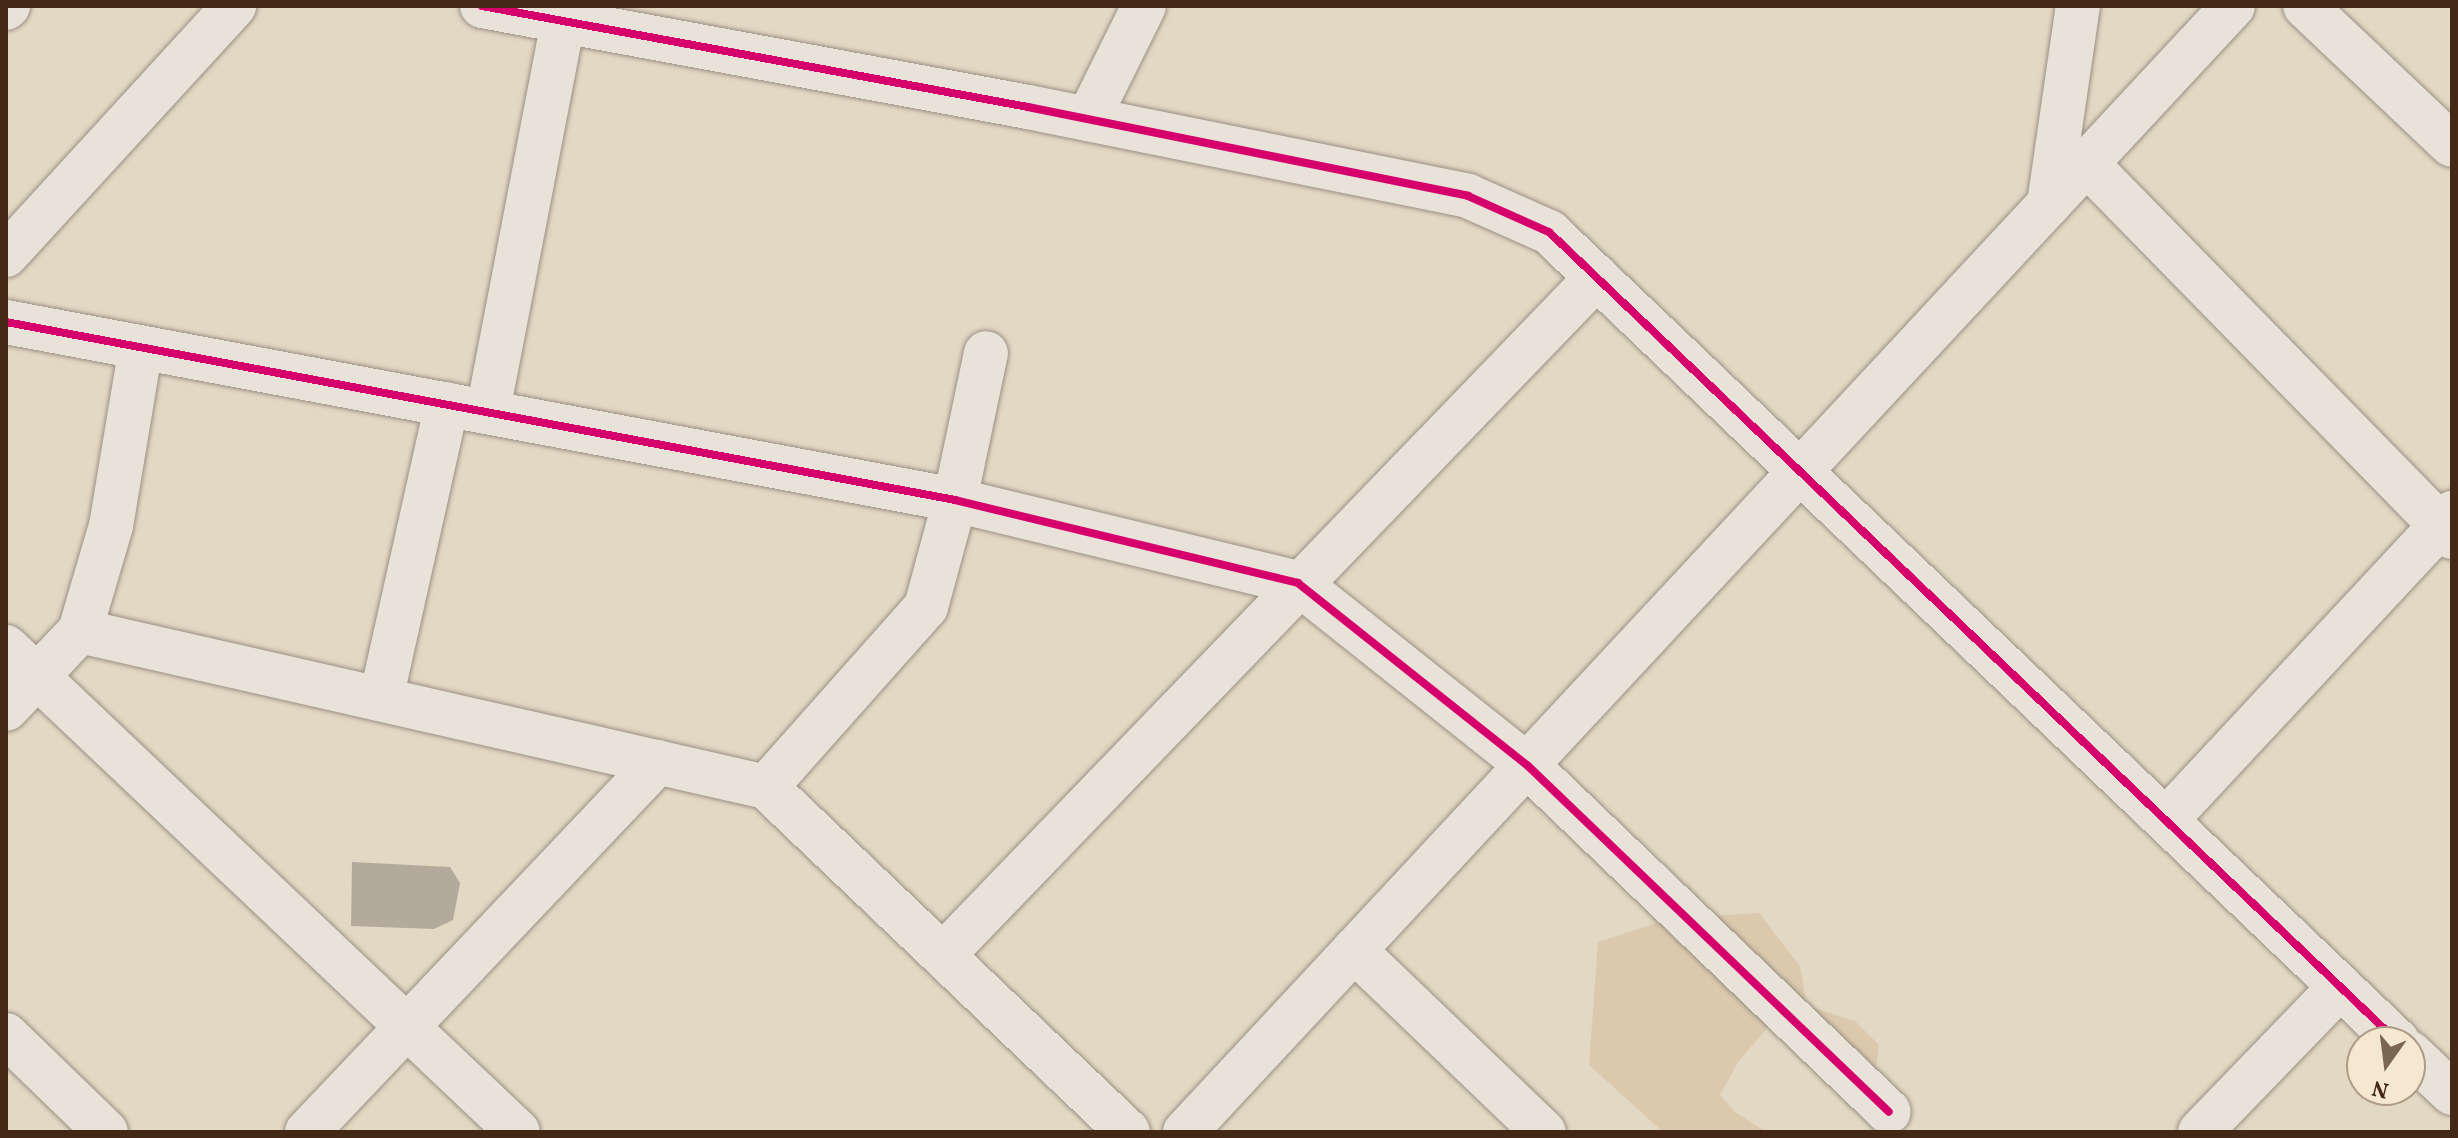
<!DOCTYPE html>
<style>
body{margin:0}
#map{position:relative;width:2458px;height:1138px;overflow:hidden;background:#e3d8c4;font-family:Vollkorn,serif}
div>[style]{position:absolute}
.green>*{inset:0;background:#dac9ad}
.building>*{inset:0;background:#b3aa9b}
.roads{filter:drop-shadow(0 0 2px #9a9083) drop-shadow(0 0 2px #9a9083)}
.minor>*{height:44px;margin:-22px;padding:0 22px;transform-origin:22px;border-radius:22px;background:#e8e2d8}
.cycleway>*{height:8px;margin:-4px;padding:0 4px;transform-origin:4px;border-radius:4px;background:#d6006c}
span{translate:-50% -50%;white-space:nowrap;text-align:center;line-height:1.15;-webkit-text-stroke:6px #f5e8d0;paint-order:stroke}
.frame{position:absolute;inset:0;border:8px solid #432815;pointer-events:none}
.north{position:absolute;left:2346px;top:1026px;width:80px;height:80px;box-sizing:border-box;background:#f5e8d0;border:2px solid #ae9b85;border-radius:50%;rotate:194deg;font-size:22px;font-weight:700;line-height:32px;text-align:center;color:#432815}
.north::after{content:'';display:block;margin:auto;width:28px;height:36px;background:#7b6652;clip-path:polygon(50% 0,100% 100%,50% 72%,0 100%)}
</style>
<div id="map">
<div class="green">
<div style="clip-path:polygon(1759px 913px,1800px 966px,1807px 1006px,1855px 1021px,1879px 1045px,1874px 1087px,1807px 1036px,1768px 1027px,1738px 1062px,1720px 1095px,1735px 1112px,1766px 1132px,1663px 1132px,1589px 1065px,1598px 942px,1672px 918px)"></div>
</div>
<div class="building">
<div style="clip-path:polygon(352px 862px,450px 867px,460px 883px,453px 920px,434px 929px,351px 926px)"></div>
</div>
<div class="roads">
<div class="minor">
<div style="left:482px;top:6px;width:555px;rotate:10.48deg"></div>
<div style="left:1028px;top:107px;width:449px;rotate:11.4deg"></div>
<div style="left:1468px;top:196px;width:89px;rotate:24deg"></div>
<div style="left:1549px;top:232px;width:1173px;rotate:43.65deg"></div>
<div style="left:2305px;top:6px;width:202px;rotate:43.4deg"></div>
<div style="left:6px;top:8px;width:3px;rotate:-45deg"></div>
<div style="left:1088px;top:119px;width:126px;rotate:-63.6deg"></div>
<div style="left:2087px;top:164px;width:522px;rotate:45.62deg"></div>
<div style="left:2049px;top:204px;width:200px;rotate:-81.7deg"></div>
<div style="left:6px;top:255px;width:338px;rotate:-47.5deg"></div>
<div style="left:6px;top:322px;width:966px;rotate:10.62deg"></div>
<div style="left:955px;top:500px;width:353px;rotate:13.6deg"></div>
<div style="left:1298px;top:583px;width:293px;rotate:38.5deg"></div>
<div style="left:1527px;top:765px;width:501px;rotate:43.79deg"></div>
<div style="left:488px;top:411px;width:397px;rotate:-79.1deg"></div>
<div style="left:80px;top:631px;width:704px;rotate:12.81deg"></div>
<div style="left:766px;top:787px;width:500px;rotate:43.62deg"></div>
<div style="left:6px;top:647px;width:705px;rotate:43.45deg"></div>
<div style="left:381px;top:699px;width:302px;rotate:-77.4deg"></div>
<div style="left:6px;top:709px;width:108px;rotate:-46.5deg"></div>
<div style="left:80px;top:631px;width:109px;rotate:-73.6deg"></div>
<div style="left:111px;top:526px;width:181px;rotate:-80.5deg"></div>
<div style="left:766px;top:787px;width:241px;rotate:-48.4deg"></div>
<div style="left:926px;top:607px;width:111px;rotate:-74.8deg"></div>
<div style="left:955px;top:500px;width:150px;rotate:-78.1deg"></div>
<div style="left:2166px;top:820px;width:420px;rotate:-47deg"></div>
<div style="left:1354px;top:950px;width:263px;rotate:43.8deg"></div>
<div style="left:943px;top:955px;width:942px;rotate:-46.03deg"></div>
<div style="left:6px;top:1035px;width:139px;rotate:44.1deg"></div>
<div style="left:2410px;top:1053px;width:58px;rotate:43.6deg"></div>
<div style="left:307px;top:1132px;width:510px;rotate:-46.51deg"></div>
<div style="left:1185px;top:1132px;width:1538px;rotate:-47.05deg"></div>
<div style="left:2200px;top:1132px;width:202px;rotate:-46deg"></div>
</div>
</div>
<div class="cycleway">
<div style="left:482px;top:6px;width:555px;rotate:10.48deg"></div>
<div style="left:1028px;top:107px;width:449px;rotate:11.4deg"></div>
<div style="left:1468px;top:196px;width:89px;rotate:24deg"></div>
<div style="left:1549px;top:232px;width:1173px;rotate:43.65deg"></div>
<div style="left:6px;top:322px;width:966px;rotate:10.62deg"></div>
<div style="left:955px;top:500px;width:353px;rotate:13.6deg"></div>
<div style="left:1298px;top:583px;width:293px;rotate:38.5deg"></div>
<div style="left:1527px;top:765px;width:501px;rotate:43.79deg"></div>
</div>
<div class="frame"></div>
<div class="north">N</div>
</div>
